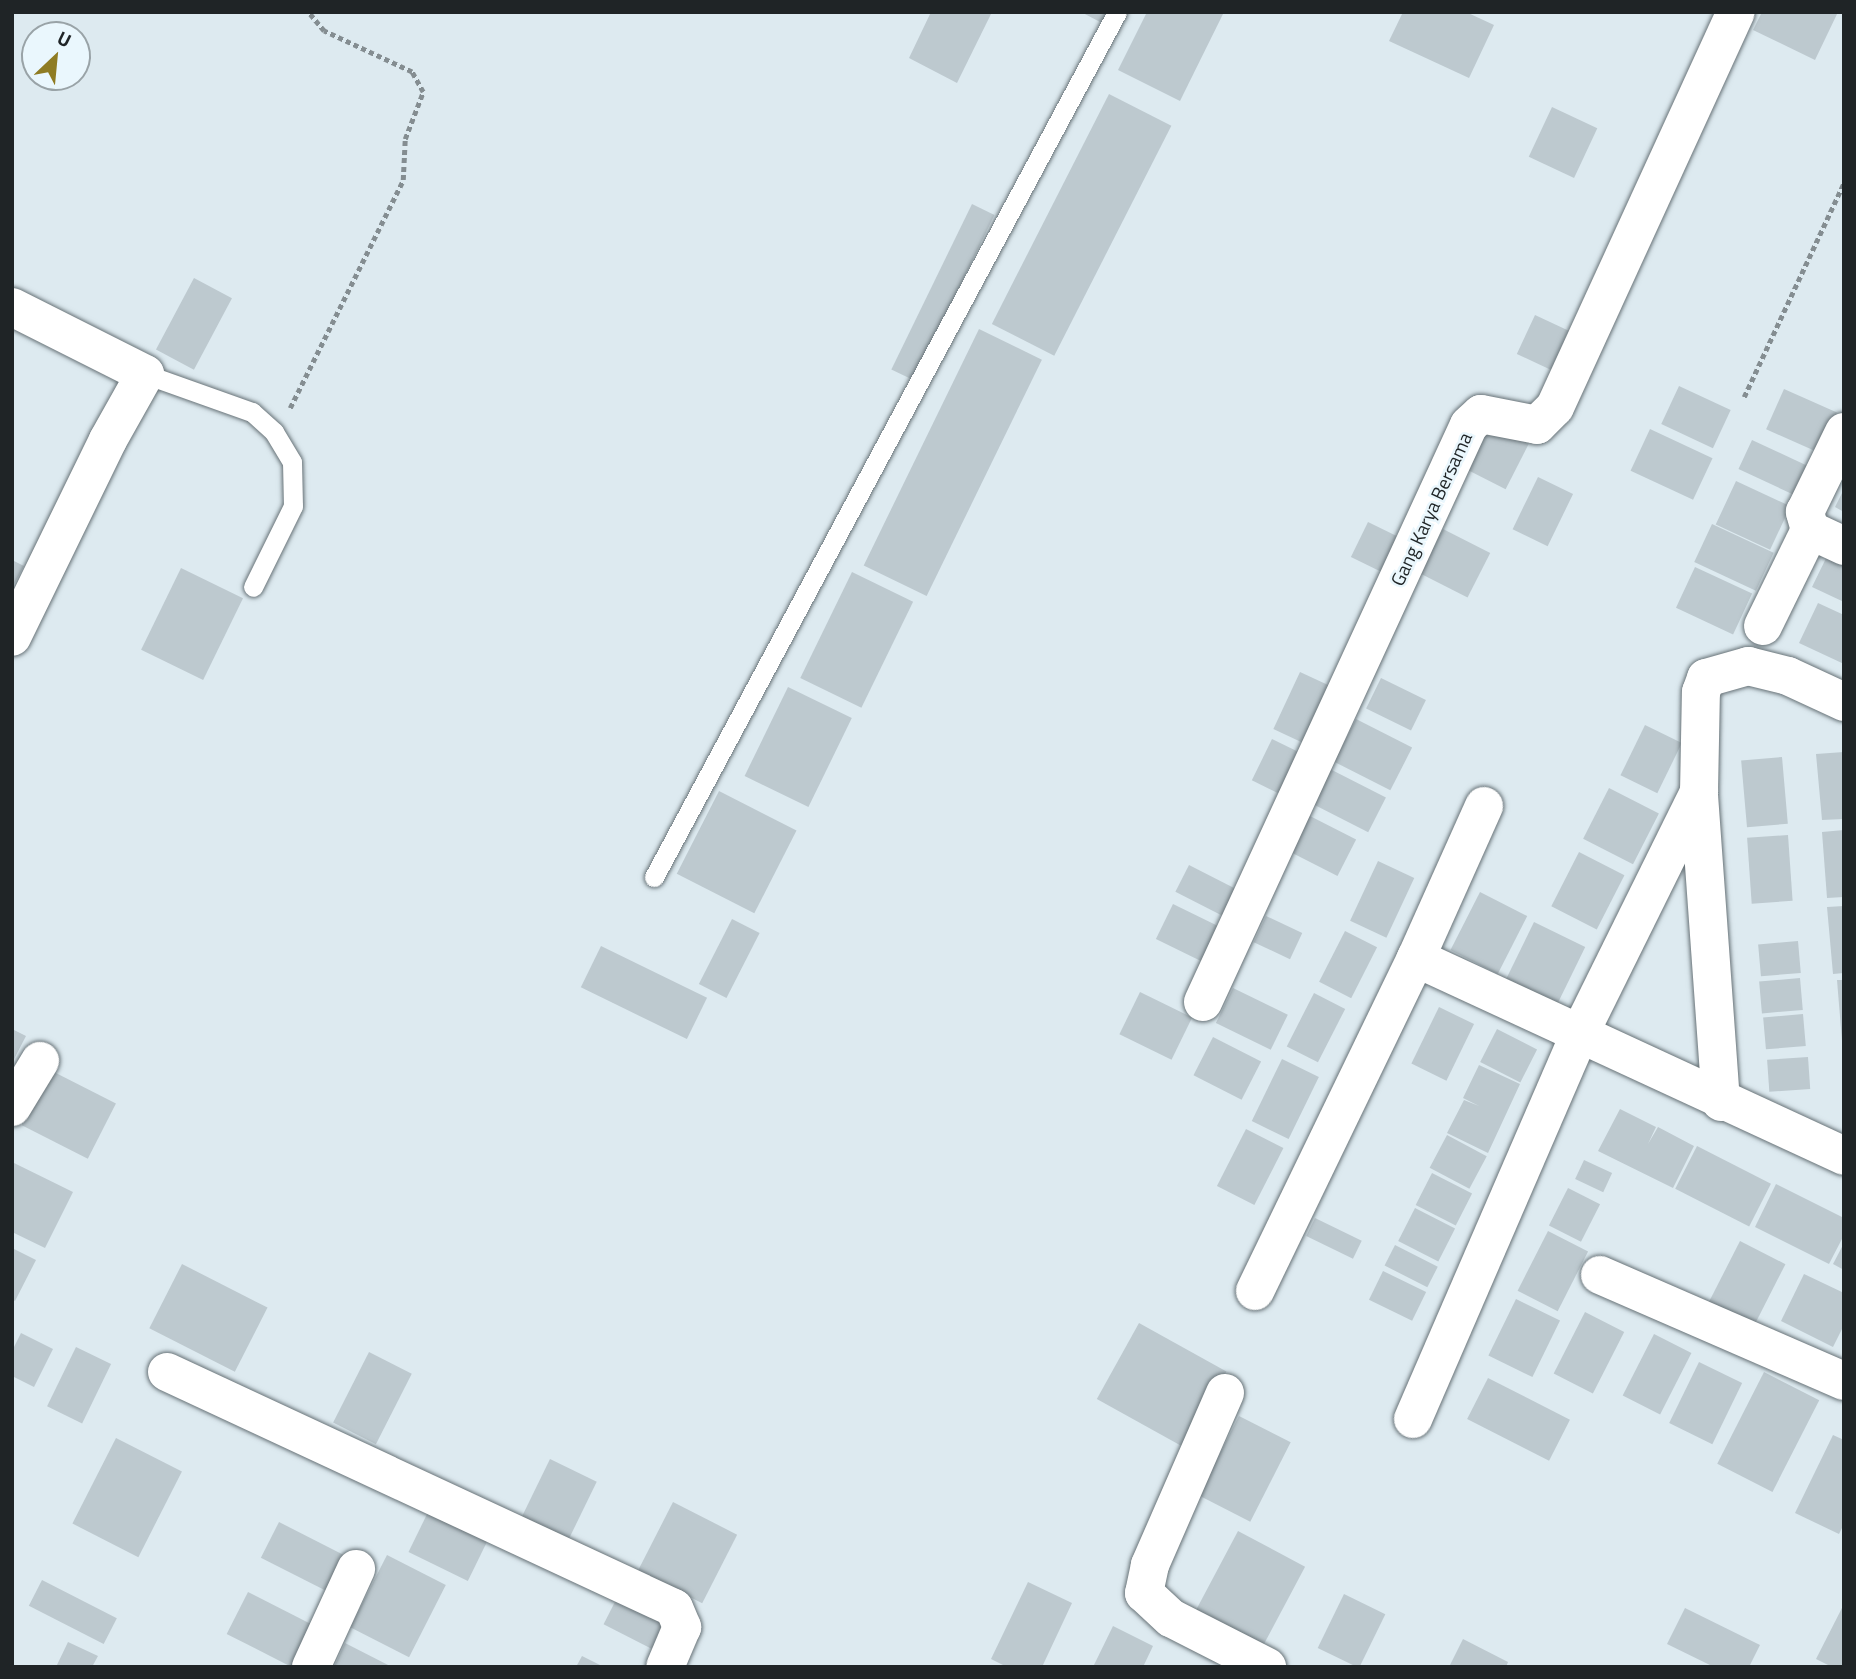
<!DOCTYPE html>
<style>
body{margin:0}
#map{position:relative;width:1856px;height:1679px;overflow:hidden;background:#ddeaf0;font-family:"Titillium Web",sans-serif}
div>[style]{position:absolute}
.building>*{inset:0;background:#bdc9cf;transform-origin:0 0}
.path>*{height:4.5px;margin-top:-2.25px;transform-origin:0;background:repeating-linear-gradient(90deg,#848d91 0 5px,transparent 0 8.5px)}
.roads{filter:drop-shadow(0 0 2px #677277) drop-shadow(0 0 2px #677277)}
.service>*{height:19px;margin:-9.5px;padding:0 9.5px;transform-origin:9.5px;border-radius:9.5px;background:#fff}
.minor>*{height:38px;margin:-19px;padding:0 19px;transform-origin:19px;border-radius:19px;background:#fff}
span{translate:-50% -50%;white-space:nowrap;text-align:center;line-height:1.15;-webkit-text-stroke:5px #eaf7fd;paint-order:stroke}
.street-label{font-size:19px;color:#1f2426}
.frame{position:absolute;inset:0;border:14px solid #1f2426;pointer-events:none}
.north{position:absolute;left:21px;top:21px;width:70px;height:70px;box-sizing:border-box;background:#eaf7fd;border:2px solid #99a3a7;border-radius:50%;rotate:26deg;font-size:19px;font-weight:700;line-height:28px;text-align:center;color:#1f2426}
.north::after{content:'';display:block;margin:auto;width:24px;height:32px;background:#8f7c23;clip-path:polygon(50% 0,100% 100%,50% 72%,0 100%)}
</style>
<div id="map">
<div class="building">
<div style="clip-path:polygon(931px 12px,992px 12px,957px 83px,909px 58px)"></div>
<div style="clip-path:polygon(1081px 12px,1107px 12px,1102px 23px)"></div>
<div style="clip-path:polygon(1147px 12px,1224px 12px,1180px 101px,1118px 70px)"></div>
<div style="clip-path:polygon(1403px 12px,1466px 12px,1494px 25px,1469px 78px,1389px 41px)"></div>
<div style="clip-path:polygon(1762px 12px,1838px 12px,1815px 60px,1753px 30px)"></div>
<div style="left:1109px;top:94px;width:70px;height:258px;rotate:27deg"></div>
<div style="left:1552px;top:107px;width:50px;height:55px;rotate:25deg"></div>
<div style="left:972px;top:204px;width:25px;height:184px;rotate:26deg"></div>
<div style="left:194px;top:278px;width:43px;height:81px;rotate:28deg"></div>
<div style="left:1535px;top:315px;width:52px;height:43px;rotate:25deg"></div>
<div style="left:979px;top:329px;width:70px;height:263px;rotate:26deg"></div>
<div style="left:1679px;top:386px;width:57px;height:42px;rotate:25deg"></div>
<div style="left:1784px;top:389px;width:58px;height:44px;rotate:24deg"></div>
<div style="left:1486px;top:422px;width:48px;height:51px;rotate:27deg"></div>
<div style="left:1650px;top:429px;width:69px;height:46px;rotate:25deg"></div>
<div style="left:1752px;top:440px;width:61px;height:32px;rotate:25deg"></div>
<div style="left:1538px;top:477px;width:39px;height:58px;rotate:26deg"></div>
<div style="left:1736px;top:481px;width:60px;height:48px;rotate:25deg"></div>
<div style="clip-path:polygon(1844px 489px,1844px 512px,1835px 507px)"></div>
<div style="left:1368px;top:522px;width:37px;height:39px;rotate:26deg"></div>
<div style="left:1712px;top:524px;width:68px;height:42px;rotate:25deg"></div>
<div style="left:1443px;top:529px;width:53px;height:50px;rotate:27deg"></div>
<div style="clip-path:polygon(1832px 546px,1844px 552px,1844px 602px,1812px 587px)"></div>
<div style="clip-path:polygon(12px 560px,24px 566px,12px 588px)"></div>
<div style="left:1695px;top:567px;width:63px;height:45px;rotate:25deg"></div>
<div style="left:181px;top:568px;width:69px;height:91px;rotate:26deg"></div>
<div style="left:852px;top:572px;width:68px;height:118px;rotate:26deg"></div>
<div style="clip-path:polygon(1818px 603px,1844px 615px,1844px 664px,1799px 643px)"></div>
<div style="left:1300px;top:672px;width:47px;height:63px;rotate:25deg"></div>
<div style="left:1381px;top:678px;width:50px;height:34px;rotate:26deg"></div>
<div style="left:788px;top:687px;width:71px;height:99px;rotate:26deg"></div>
<div style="left:1356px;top:719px;width:63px;height:48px;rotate:27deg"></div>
<div style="left:1645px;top:725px;width:41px;height:56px;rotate:26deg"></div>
<div style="left:1272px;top:739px;width:41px;height:46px;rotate:26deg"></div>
<div style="clip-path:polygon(1844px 752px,1844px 819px,1822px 820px,1816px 754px)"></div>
<div style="left:1782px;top:757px;width:67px;height:41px;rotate:85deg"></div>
<div style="left:1328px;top:768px;width:65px;height:39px;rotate:27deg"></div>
<div style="left:1609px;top:788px;width:56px;height:57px;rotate:27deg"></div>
<div style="left:719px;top:791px;width:87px;height:93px;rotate:27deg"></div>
<div style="left:1308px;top:815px;width:54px;height:41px;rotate:27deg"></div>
<div style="clip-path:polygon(1844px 830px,1844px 897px,1827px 898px,1822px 832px)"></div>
<div style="left:1788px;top:835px;width:66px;height:41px;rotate:86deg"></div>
<div style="left:1579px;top:852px;width:51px;height:61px;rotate:27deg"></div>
<div style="left:1378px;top:861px;width:40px;height:66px;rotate:25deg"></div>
<div style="left:1189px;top:865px;width:61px;height:30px;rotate:27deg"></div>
<div style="left:1480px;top:892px;width:53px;height:65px;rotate:27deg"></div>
<div style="left:1173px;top:904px;width:58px;height:39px;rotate:26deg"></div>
<div style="clip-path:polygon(1844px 906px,1844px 973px,1833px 974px,1827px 907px)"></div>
<div style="left:1266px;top:916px;width:40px;height:29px;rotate:25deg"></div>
<div style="left:732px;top:919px;width:31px;height:73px;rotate:27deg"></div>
<div style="left:1534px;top:922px;width:57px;height:63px;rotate:26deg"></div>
<div style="left:1345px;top:931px;width:36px;height:57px;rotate:27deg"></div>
<div style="left:1798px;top:941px;width:32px;height:40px;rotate:85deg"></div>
<div style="left:601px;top:946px;width:118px;height:46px;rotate:26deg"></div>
<div style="left:1800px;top:978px;width:32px;height:41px;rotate:85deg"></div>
<div style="clip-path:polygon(1837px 980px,1844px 980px,1844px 1041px,1842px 1041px)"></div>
<div style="left:1233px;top:988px;width:61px;height:39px;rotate:26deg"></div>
<div style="left:1140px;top:992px;width:58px;height:47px;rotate:26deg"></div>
<div style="left:1314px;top:993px;width:35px;height:60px;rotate:27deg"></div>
<div style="left:1439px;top:1007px;width:39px;height:63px;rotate:26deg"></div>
<div style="left:1803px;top:1014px;width:32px;height:40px;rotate:85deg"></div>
<div style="clip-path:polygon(12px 1029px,26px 1036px,12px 1063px)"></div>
<div style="left:1497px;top:1029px;width:45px;height:37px;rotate:27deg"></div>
<div style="left:1213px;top:1037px;width:54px;height:43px;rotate:27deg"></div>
<div style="left:1808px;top:1057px;width:32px;height:41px;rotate:86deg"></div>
<div style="left:1282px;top:1059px;width:41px;height:69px;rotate:26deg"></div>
<div style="clip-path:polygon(1479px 1065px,1520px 1084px,1488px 1153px,1447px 1133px,1464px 1100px,1479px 1106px,1463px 1098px)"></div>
<div style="left:50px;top:1070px;width:74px;height:62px;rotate:27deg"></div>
<div style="clip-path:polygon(1620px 1109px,1656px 1127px,1648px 1144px,1658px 1127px,1694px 1146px,1673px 1188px,1598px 1151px)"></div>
<div style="left:1246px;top:1129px;width:42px;height:64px;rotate:27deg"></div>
<div style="left:1447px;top:1135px;width:45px;height:37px;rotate:28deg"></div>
<div style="left:1697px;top:1146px;width:83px;height:48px;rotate:27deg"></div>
<div style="left:1584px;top:1160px;width:31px;height:21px;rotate:25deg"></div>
<div style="clip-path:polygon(12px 1162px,73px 1192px,45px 1248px,12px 1232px)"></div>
<div style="left:1432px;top:1173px;width:45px;height:36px;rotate:27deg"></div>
<div style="clip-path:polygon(1776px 1184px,1844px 1218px,1844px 1235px,1829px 1264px,1755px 1227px)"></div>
<div style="left:1568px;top:1188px;width:36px;height:42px;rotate:27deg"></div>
<div style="left:1415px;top:1208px;width:45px;height:37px;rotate:27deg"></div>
<div style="left:1315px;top:1218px;width:52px;height:20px;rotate:26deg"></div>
<div style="left:1548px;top:1231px;width:45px;height:67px;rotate:27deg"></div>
<div style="left:1740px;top:1241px;width:51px;height:73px;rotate:27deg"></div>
<div style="clip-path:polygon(1844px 1243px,1844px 1270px,1833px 1264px)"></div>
<div style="left:1395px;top:1245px;width:48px;height:23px;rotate:27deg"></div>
<div style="clip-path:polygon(12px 1248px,36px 1260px,15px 1301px,12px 1299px)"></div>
<div style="left:182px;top:1264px;width:96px;height:72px;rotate:27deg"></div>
<div style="left:1383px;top:1271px;width:48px;height:32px;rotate:26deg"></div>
<div style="clip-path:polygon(1804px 1274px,1844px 1293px,1844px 1325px,1833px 1347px,1781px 1321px)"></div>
<div style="left:1516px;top:1299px;width:49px;height:63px;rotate:26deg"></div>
<div style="left:1585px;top:1312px;width:44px;height:69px;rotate:27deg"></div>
<div style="left:1139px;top:1323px;width:100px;height:87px;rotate:29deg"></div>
<div style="clip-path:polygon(21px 1333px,53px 1349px,34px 1387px,12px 1376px,12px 1351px)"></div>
<div style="left:1654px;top:1334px;width:42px;height:69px;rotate:27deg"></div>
<div style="left:76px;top:1347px;width:39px;height:66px;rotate:26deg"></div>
<div style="left:369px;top:1352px;width:48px;height:79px;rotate:27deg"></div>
<div style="left:1699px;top:1362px;width:48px;height:68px;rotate:26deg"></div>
<div style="left:1764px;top:1372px;width:62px;height:103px;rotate:27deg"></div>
<div style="left:1488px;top:1378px;width:92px;height:46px;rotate:27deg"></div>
<div style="left:1239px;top:1416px;width:58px;height:89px;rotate:27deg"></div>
<div style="clip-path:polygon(1833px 1435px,1844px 1440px,1844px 1524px,1839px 1534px,1795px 1513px)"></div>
<div style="left:116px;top:1438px;width:74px;height:96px;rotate:27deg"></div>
<div style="left:550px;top:1459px;width:52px;height:67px;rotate:26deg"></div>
<div style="left:673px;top:1502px;width:72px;height:77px;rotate:27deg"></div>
<div style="left:430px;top:1508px;width:66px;height:49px;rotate:26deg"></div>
<div style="left:279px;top:1522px;width:82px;height:40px;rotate:27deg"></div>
<div style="left:1238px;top:1531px;width:76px;height:99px;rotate:28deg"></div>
<div style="left:387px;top:1555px;width:66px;height:81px;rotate:27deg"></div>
<div style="left:42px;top:1580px;width:84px;height:29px;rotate:27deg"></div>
<div style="clip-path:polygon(1028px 1582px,1072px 1603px,1042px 1667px,1007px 1667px,991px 1659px)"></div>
<div style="left:248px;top:1592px;width:75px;height:47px;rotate:27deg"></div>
<div style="left:619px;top:1594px;width:67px;height:34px;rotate:27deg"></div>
<div style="left:1344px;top:1594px;width:46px;height:60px;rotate:26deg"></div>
<div style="clip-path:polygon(1844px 1604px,1844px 1667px,1832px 1667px,1816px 1659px)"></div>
<div style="clip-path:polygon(1685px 1608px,1760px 1645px,1749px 1667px,1714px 1667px,1667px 1644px)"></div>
<div style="clip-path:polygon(1113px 1626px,1153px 1646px,1143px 1667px,1093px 1667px)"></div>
<div style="clip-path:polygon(1463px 1639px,1508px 1662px,1506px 1667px,1449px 1667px)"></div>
<div style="clip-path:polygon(68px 1642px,98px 1656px,92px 1667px,56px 1667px)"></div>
<div style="clip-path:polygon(345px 1643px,392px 1667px,334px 1667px)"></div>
<div style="clip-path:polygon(582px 1656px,604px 1667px,576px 1667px)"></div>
</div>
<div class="path">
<div style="left:1744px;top:397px;width:236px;rotate:-65deg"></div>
<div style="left:290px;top:408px;width:254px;rotate:-63.6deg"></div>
<div style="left:403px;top:180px;width:41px;rotate:-87.2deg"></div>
<div style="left:405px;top:139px;width:50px;rotate:-69deg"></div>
<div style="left:423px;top:92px;width:23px;rotate:-119deg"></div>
<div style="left:412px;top:72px;width:97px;rotate:-155deg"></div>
<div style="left:324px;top:31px;width:25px;rotate:-130deg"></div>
</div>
<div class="roads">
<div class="service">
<div style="left:145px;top:374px;width:114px;rotate:19.6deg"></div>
<div style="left:252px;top:412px;width:30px;rotate:42deg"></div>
<div style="left:274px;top:432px;width:35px;rotate:59deg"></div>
<div style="left:292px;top:462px;width:44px;rotate:88.7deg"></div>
<div style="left:293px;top:506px;width:90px;rotate:116.3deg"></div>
<div style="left:654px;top:877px;width:981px;rotate:-61.84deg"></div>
</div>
<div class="minor">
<div style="left:12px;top:307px;width:149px;rotate:26.7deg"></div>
<div style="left:145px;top:374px;width:76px;rotate:119.3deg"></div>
<div style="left:108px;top:440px;width:219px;rotate:116deg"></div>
<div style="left:1810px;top:530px;width:38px;rotate:25deg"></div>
<div style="left:1763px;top:626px;width:107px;rotate:-63.9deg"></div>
<div style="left:1810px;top:530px;width:19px;rotate:-106deg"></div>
<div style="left:1805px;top:512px;width:89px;rotate:-64deg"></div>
<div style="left:1484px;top:806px;width:167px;rotate:114.1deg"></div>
<div style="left:1416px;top:958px;width:472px;rotate:24.8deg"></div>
<div style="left:1203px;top:1002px;width:635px;rotate:-65.25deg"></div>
<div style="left:1469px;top:425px;width:16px;rotate:-43deg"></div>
<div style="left:1481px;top:414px;width:57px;rotate:11.1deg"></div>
<div style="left:1537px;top:425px;width:25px;rotate:-45deg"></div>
<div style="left:1555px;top:407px;width:434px;rotate:-65.4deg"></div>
<div style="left:1721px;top:1102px;width:311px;rotate:-94.1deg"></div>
<div style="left:1699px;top:792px;width:100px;rotate:-88.9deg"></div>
<div style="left:1701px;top:692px;width:15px;rotate:-70deg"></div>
<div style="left:1706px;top:678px;width:44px;rotate:-15.9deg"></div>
<div style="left:1748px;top:666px;width:41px;rotate:14deg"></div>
<div style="left:1788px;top:676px;width:62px;rotate:24.9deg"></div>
<div style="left:12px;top:1107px;width:54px;rotate:-58.7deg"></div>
<div style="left:1600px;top:1275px;width:266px;rotate:23.5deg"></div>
<div style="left:1255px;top:1291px;width:370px;rotate:-64.2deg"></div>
<div style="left:167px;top:1372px;width:559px;rotate:24.96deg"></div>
<div style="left:674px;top:1608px;width:21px;rotate:67deg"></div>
<div style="left:682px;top:1627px;width:43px;rotate:113deg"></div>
<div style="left:1225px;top:1393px;width:188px;rotate:113.6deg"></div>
<div style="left:1150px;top:1565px;width:29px;rotate:102deg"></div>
<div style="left:1144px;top:1593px;width:37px;rotate:43deg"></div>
<div style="left:1171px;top:1618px;width:108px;rotate:27deg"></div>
<div style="left:1413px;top:1419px;width:416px;rotate:-66.6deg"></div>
<div style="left:1578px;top:1037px;width:273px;rotate:-63.7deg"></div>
<div style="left:311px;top:1667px;width:108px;rotate:-65.3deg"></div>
</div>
</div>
<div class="street-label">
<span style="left:1431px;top:509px;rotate:-65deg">Gang Karya Bersama</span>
</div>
<div class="frame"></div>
<div class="north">U</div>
</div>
